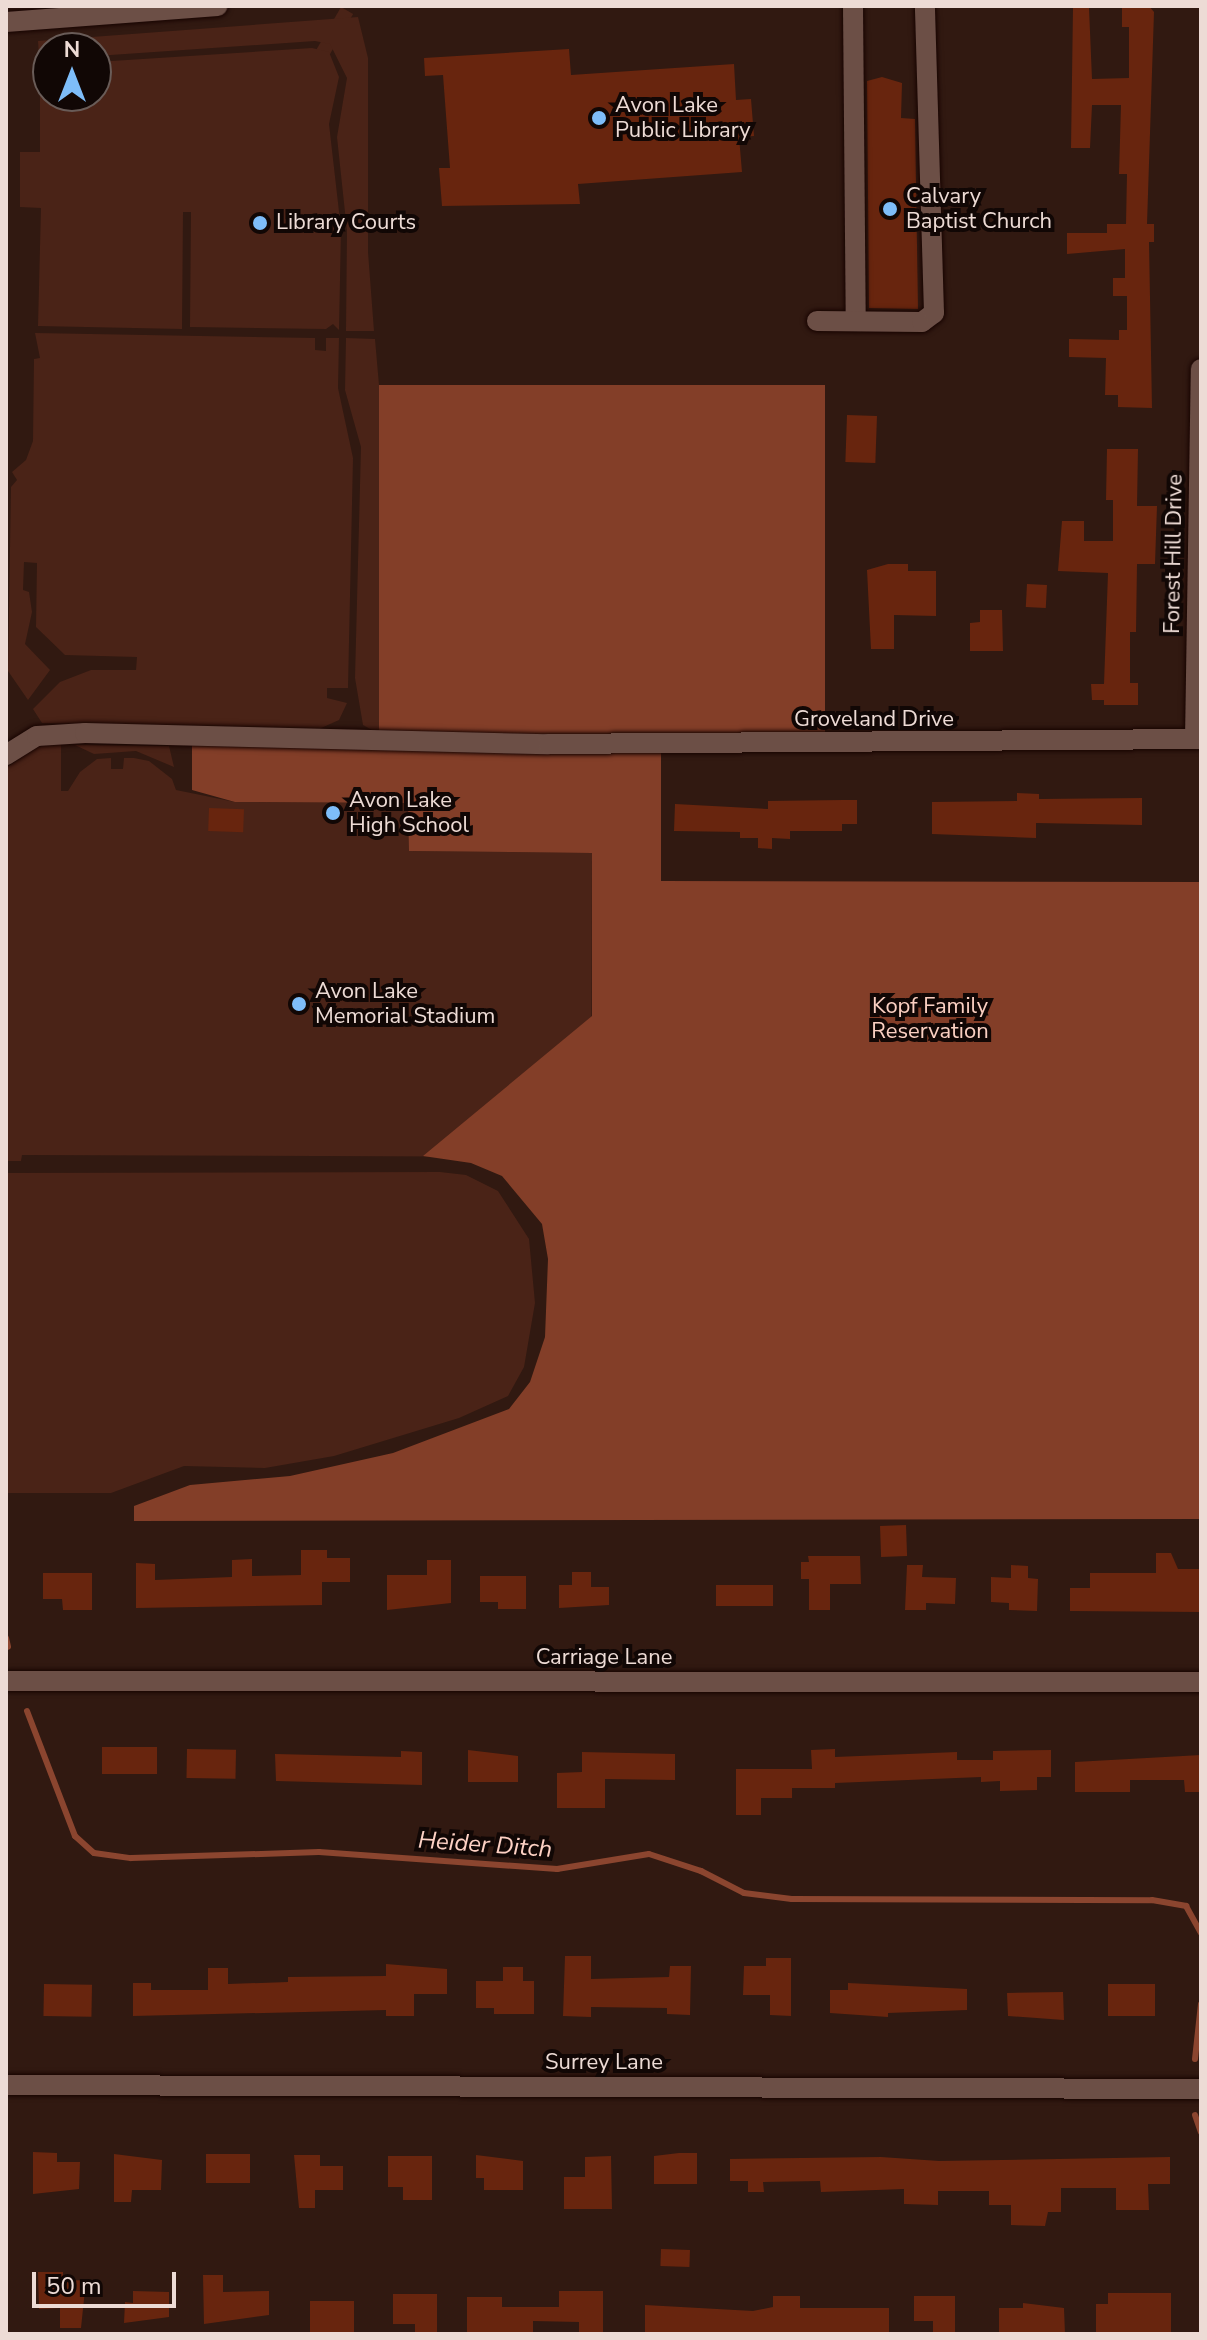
<!DOCTYPE html>
<style>
body{margin:0}
#map{position:relative;width:1207px;height:2340px;overflow:hidden;background:#311911;font-family:"Nunito Sans",sans-serif}
div>[style]{position:absolute}
.green>*{inset:0;background:#4a2317;transform-origin:0 0}
.forest>*{inset:0;background:#833e28;transform-origin:0 0}
.stream>*{height:6px;margin:-3px;padding:0 3px;transform-origin:3px;border-radius:3px;background:#8b452f}
.building>*{inset:0;background:#68250e;transform-origin:0 0}
.roads{filter:drop-shadow(0 0 2px #180401) drop-shadow(0 0 2px #180401)}
.minor>*{height:20px;margin:-10px;padding:0 10px;transform-origin:10px;border-radius:10px;background:#6c4f46}
.dots>*{width:22px;height:22px;translate:-50% -50%;box-sizing:border-box;border:4px solid #110705;border-radius:50%}
span{translate:-50% -50%;white-space:nowrap;text-align:center;line-height:1.15;-webkit-text-stroke:8px #110705;paint-order:stroke}
.poi-label{font-size:22px;color:#eddbd5}
.left{translate:0 -50%;text-align:left}
.street-label{font-size:22px;color:#eddbd5}
.park-label{font-size:22px;color:#fbd0c2}
.water-label{font-size:24px;color:#fdd1c4;font-style:italic}
.frame{position:absolute;inset:0;border:8px solid #eddbd5;pointer-events:none}
.north{position:absolute;left:32px;top:32px;width:80px;height:80px;box-sizing:border-box;background:#110705;border:2px solid #695c58;border-radius:50%;rotate:0deg;font-size:22px;font-weight:700;line-height:32px;text-align:center;color:#eddbd5}
.north::after{content:'';display:block;margin:auto;width:28px;height:36px;background:#7ebdf9;clip-path:polygon(50% 0,100% 100%,50% 72%,0 100%)}
.scale{position:absolute;left:32px;top:2272px;width:144px;height:36px;box-sizing:border-box;border:4px solid #eddbd5;border-top:0;padding-left:10px;font-size:24px;line-height:28px;white-space:nowrap;color:#eddbd5;-webkit-text-stroke:6px #110705;paint-order:stroke}
</style>
<div id="map">
<div class="green">
<div style="left:341px;top:7px;width:14px;height:291px;rotate:30deg"></div>
<div style="clip-path:polygon(358px 17px,368px 58px,368px 252px,374px 331px,346px 331px,347px 231px,337px 137px,347px 78px,330px 44px,315px 41px,96px 56px,96px 48px,48px 48px,48px 58px,39px 56px,38px 41px)"></div>
<div style="clip-path:polygon(312px 48px,329px 52px,339px 77px,329px 124px,341px 229px,339px 330px,333px 324px,326px 329px,190px 327px,191px 212px,183px 212px,182px 329px,38px 326px,41px 208px,20px 207px,20px 152px,40px 152px,40px 71px,48px 66px,48px 96px,96px 96px,96px 62px)"></div>
<div style="clip-path:polygon(35px 333px,315px 338px,315px 350px,326px 351px,326px 338px,339px 338px,338px 388px,353px 458px,348px 688px,327px 688px,327px 698px,347px 703px,339px 720px,319px 729px,42px 723px,33px 709px,60px 682px,91px 670px,136px 670px,137px 657px,65px 655px,36px 627px,37px 563px,24px 562px,23px 590px,29px 592px,32px 612px,25px 644px,50px 670px,28px 700px,8px 671px,11px 487px,17px 480px,12px 472px,26px 460px,33px 441px,34px 359px,40px 358px)"></div>
<div style="clip-path:polygon(346px 338px,375px 339px,379px 385px,379px 734px,363px 725px,355px 678px,361px 447px,345px 390px)"></div>
<div style="clip-path:polygon(61px 744px,61px 791px,68px 791px,80px 772px,97px 759px,111px 758px,111px 769px,123px 769px,124px 758px,134px 758px,149px 761px,172px 779px,176px 790px,235px 802px,408px 803px,410px 851px,592px 853px,591px 1157px,22px 1155px,21px 1161px,6px 1161px,6px 768px,38px 745px)"></div>
<div style="clip-path:polygon(75px 745px,169px 746px,174px 767px,136px 751px,94px 754px)"></div>
<div style="clip-path:polygon(440px 1172px,466px 1175px,498px 1191px,529px 1239px,535px 1303px,524px 1367px,508px 1396px,459px 1418px,334px 1456px,265px 1468px,184px 1466px,111px 1493px,6px 1493px,6px 1173px)"></div>
</div>
<div class="forest">
<div style="left:379px;top:385px;width:446px;height:349px"></div>
<div style="clip-path:polygon(192px 734px,661px 744px,661px 881px,1201px 882px,1201px 1519px,134px 1521px,134px 1506px,190px 1485px,290px 1476px,393px 1453px,509px 1409px,530px 1382px,545px 1337px,548px 1259px,542px 1224px,502px 1176px,471px 1163px,423px 1156px,592px 1016px,592px 853px,409px 851px,408px 803px,235px 802px,192px 790px)"></div>
</div>
<div class="stream">
<div style="left:6px;top:1638px;width:9px;rotate:77deg"></div>
<div style="left:27px;top:1711px;width:134px;rotate:69deg"></div>
<div style="left:75px;top:1836px;width:25px;rotate:42deg"></div>
<div style="left:94px;top:1853px;width:37px;rotate:8deg"></div>
<div style="left:131px;top:1858px;width:188px;rotate:-1.8deg"></div>
<div style="left:319px;top:1852px;width:239px;rotate:4.1deg"></div>
<div style="left:557px;top:1869px;width:93px;rotate:-9.3deg"></div>
<div style="left:649px;top:1854px;width:55px;rotate:18.1deg"></div>
<div style="left:701px;top:1871px;width:48px;rotate:27.1deg"></div>
<div style="left:744px;top:1893px;width:48px;rotate:7.1deg"></div>
<div style="left:792px;top:1899px;width:360px;rotate:0.2deg"></div>
<div style="left:1152px;top:1900px;width:35px;rotate:10deg"></div>
<div style="left:1186px;top:1906px;width:31px;rotate:61deg"></div>
<div style="left:1195px;top:2059px;width:55px;rotate:-83.8deg"></div>
<div style="left:1195px;top:2115px;width:18px;rotate:71deg"></div>
</div>
<div class="building">
<div style="clip-path:polygon(1122px 6px,1149px 6px,1154px 12px,1147px 224px,1154px 224px,1154px 242px,1149px 242px,1152px 408px,1118px 407px,1118px 395px,1105px 395px,1106px 358px,1069px 357px,1069px 339px,1119px 340px,1119px 330px,1127px 330px,1127px 296px,1113px 296px,1113px 278px,1125px 278px,1125px 249px,1067px 254px,1067px 233px,1107px 233px,1107px 224px,1126px 224px,1127px 174px,1119px 174px,1121px 105px,1092px 105px,1090px 148px,1071px 148px,1073px 7px,1089px 8px,1092px 79px,1129px 78px,1129px 27px,1122px 27px)"></div>
<div style="clip-path:polygon(569px 49px,571px 75px,734px 64px,736px 100px,751px 99px,754px 136px,739px 137px,742px 172px,578px 184px,580px 204px,442px 206px,439px 168px,450px 168px,443px 75px,425px 76px,424px 58px)"></div>
<div style="clip-path:polygon(882px 77px,902px 83px,901px 118px,915px 119px,918px 309px,869px 308px,867px 81px)"></div>
<div style="left:847px;top:415px;width:30px;height:47px;rotate:2deg"></div>
<div style="clip-path:polygon(1107px 449px,1138px 449px,1137px 506px,1157px 506px,1155px 564px,1137px 564px,1136px 632px,1130px 632px,1130px 683px,1138px 683px,1138px 705px,1104px 705px,1104px 700px,1092px 700px,1091px 684px,1104px 684px,1108px 573px,1058px 571px,1062px 521px,1084px 521px,1084px 541px,1113px 541px,1113px 500px,1106px 500px)"></div>
<div style="clip-path:polygon(888px 564px,908px 564px,908px 571px,936px 571px,936px 616px,894px 615px,894px 649px,871px 649px,867px 570px)"></div>
<div style="left:1027px;top:584px;width:20px;height:23px;rotate:3deg"></div>
<div style="clip-path:polygon(980px 610px,1002px 610px,1003px 651px,970px 651px,970px 623px,980px 622px)"></div>
<div style="clip-path:polygon(1017px 793px,1039px 794px,1039px 799px,1142px 798px,1142px 825px,1036px 823px,1036px 838px,932px 834px,932px 802px,1017px 801px)"></div>
<div style="clip-path:polygon(843px 800px,857px 800px,857px 824px,842px 824px,842px 831px,790px 831px,790px 839px,772px 838px,772px 849px,758px 848px,758px 838px,740px 838px,740px 832px,674px 831px,675px 804px,768px 809px,768px 801px)"></div>
<div style="left:209px;top:808px;width:35px;height:23px;rotate:2deg"></div>
<div style="left:906px;top:1525px;width:31px;height:26px;rotate:88deg"></div>
<div style="clip-path:polygon(301px 1550px,327px 1550px,327px 1558px,350px 1558px,350px 1582px,322px 1582px,322px 1605px,136px 1608px,136px 1563px,155px 1564px,155px 1580px,232px 1577px,232px 1560px,252px 1559px,252px 1576px,301px 1575px)"></div>
<div style="clip-path:polygon(1156px 1553px,1171px 1553px,1178px 1569px,1201px 1569px,1201px 1612px,1070px 1611px,1070px 1588px,1090px 1588px,1090px 1573px,1156px 1573px)"></div>
<div style="clip-path:polygon(808px 1556px,860px 1556px,861px 1584px,830px 1584px,830px 1610px,809px 1610px,809px 1579px,801px 1579px,801px 1562px,809px 1562px)"></div>
<div style="clip-path:polygon(427px 1560px,451px 1560px,451px 1603px,387px 1610px,387px 1575px,427px 1575px)"></div>
<div style="clip-path:polygon(907px 1565px,923px 1565px,922px 1577px,956px 1578px,955px 1604px,926px 1603px,926px 1610px,905px 1610px)"></div>
<div style="clip-path:polygon(1011px 1565px,1028px 1566px,1028px 1578px,1038px 1579px,1037px 1611px,1009px 1610px,1009px 1603px,991px 1602px,991px 1577px,1011px 1578px)"></div>
<div style="clip-path:polygon(572px 1572px,591px 1572px,591px 1587px,609px 1587px,609px 1605px,559px 1608px,559px 1585px,572px 1585px)"></div>
<div style="clip-path:polygon(43px 1573px,92px 1573px,92px 1610px,63px 1610px,62px 1599px,43px 1599px)"></div>
<div style="clip-path:polygon(480px 1576px,526px 1576px,526px 1609px,498px 1609px,498px 1602px,480px 1602px)"></div>
<div style="left:773px;top:1585px;width:21px;height:57px;rotate:90deg"></div>
<div style="left:157px;top:1747px;width:27px;height:55px;rotate:90deg"></div>
<div style="left:187px;top:1749px;width:49px;height:29px;rotate:1deg"></div>
<div style="clip-path:polygon(835px 1749px,835px 1757px,957px 1752px,957px 1760px,993px 1760px,993px 1751px,1051px 1750px,1051px 1777px,1037px 1777px,1037px 1790px,1000px 1791px,1000px 1781px,981px 1782px,981px 1777px,835px 1783px,835px 1788px,792px 1788px,792px 1798px,761px 1798px,761px 1815px,736px 1815px,736px 1769px,812px 1769px,811px 1750px)"></div>
<div style="clip-path:polygon(468px 1750px,518px 1756px,518px 1782px,468px 1782px)"></div>
<div style="clip-path:polygon(401px 1751px,422px 1752px,422px 1785px,276px 1781px,275px 1754px,401px 1757px)"></div>
<div style="clip-path:polygon(582px 1752px,675px 1754px,675px 1780px,605px 1779px,605px 1808px,557px 1808px,557px 1773px,582px 1772px)"></div>
<div style="clip-path:polygon(1201px 1755px,1201px 1792px,1185px 1792px,1184px 1780px,1130px 1780px,1130px 1792px,1075px 1792px,1075px 1762px)"></div>
<div style="clip-path:polygon(565px 1956px,591px 1956px,591px 1979px,669px 1977px,670px 1966px,691px 1966px,690px 2015px,667px 2014px,667px 2008px,591px 2007px,591px 2017px,563px 2016px)"></div>
<div style="clip-path:polygon(766px 1958px,791px 1958px,791px 2016px,770px 2015px,770px 1995px,743px 1995px,744px 1966px,766px 1966px)"></div>
<div style="clip-path:polygon(386px 1964px,447px 1969px,447px 1994px,414px 1994px,414px 2016px,386px 2016px,386px 2010px,133px 2016px,133px 1983px,151px 1983px,151px 1990px,208px 1990px,208px 1968px,228px 1968px,228px 1984px,288px 1982px,288px 1977px,386px 1976px)"></div>
<div style="clip-path:polygon(503px 1967px,523px 1967px,523px 1981px,534px 1981px,534px 2014px,494px 2014px,494px 2008px,476px 2008px,476px 1981px,503px 1981px)"></div>
<div style="clip-path:polygon(848px 1983px,967px 1989px,967px 2010px,888px 2013px,888px 2017px,830px 2013px,830px 1990px,848px 1990px)"></div>
<div style="left:44px;top:1984px;width:48px;height:32px;rotate:1deg"></div>
<div style="left:1108px;top:1984px;width:47px;height:32px"></div>
<div style="clip-path:polygon(1063px 1992px,1064px 2020px,1008px 2016px,1007px 1993px)"></div>
<div style="clip-path:polygon(33px 2152px,57px 2153px,57px 2162px,80px 2162px,79px 2189px,33px 2194px)"></div>
<div style="clip-path:polygon(679px 2153px,697px 2153px,697px 2184px,654px 2184px,654px 2156px)"></div>
<div style="clip-path:polygon(114px 2154px,162px 2160px,161px 2190px,132px 2190px,131px 2202px,114px 2202px)"></div>
<div style="left:206px;top:2154px;width:44px;height:29px"></div>
<div style="clip-path:polygon(294px 2155px,320px 2155px,320px 2166px,343px 2166px,343px 2190px,315px 2190px,315px 2208px,299px 2208px)"></div>
<div style="clip-path:polygon(476px 2155px,523px 2161px,523px 2190px,484px 2190px,484px 2178px,476px 2178px)"></div>
<div style="clip-path:polygon(388px 2156px,432px 2156px,432px 2200px,403px 2200px,403px 2187px,388px 2187px)"></div>
<div style="clip-path:polygon(611px 2156px,612px 2209px,564px 2209px,564px 2177px,585px 2177px,585px 2157px)"></div>
<div style="clip-path:polygon(881px 2157px,939px 2161px,1170px 2157px,1170px 2184px,1148px 2184px,1149px 2210px,1116px 2210px,1116px 2188px,1061px 2188px,1061px 2212px,1048px 2212px,1045px 2226px,1011px 2225px,1011px 2205px,989px 2205px,989px 2191px,938px 2191px,938px 2205px,904px 2204px,904px 2189px,821px 2192px,820px 2181px,763px 2182px,764px 2192px,748px 2192px,748px 2181px,730px 2181px,730px 2159px)"></div>
<div style="left:661px;top:2249px;width:29px;height:17px;rotate:2deg"></div>
<div style="clip-path:polygon(38px 2272px,63px 2272px,63px 2281px,86px 2280px,81px 2328px,60px 2328px,60px 2308px,39px 2309px)"></div>
<div style="clip-path:polygon(203px 2275px,223px 2275px,223px 2292px,269px 2291px,269px 2315px,204px 2324px)"></div>
<div style="clip-path:polygon(133px 2291px,169px 2292px,169px 2317px,124px 2323px,125px 2302px,133px 2303px)"></div>
<div style="clip-path:polygon(559px 2291px,603px 2291px,603px 2334px,579px 2334px,579px 2322px,533px 2321px,533px 2334px,467px 2334px,467px 2297px,502px 2297px,502px 2307px,559px 2307px)"></div>
<div style="clip-path:polygon(1108px 2293px,1171px 2293px,1171px 2334px,1096px 2334px,1096px 2304px,1108px 2304px)"></div>
<div style="clip-path:polygon(393px 2294px,437px 2294px,437px 2334px,415px 2334px,415px 2324px,393px 2324px)"></div>
<div style="clip-path:polygon(773px 2296px,800px 2296px,800px 2308px,889px 2308px,889px 2334px,645px 2334px,645px 2305px,753px 2311px,773px 2307px)"></div>
<div style="clip-path:polygon(914px 2296px,955px 2296px,955px 2334px,933px 2334px,933px 2321px,914px 2321px)"></div>
<div style="left:310px;top:2301px;width:44px;height:31px"></div>
<div style="clip-path:polygon(1023px 2303px,1064px 2308px,1065px 2334px,999px 2332px,999px 2308px,1023px 2308px)"></div>
</div>
<div class="roads">
<div class="minor">
<div style="left:853px;top:6px;width:315px;rotate:89.5deg"></div>
<div style="left:6px;top:22px;width:212px;rotate:-4.3deg"></div>
<div style="left:817px;top:321px;width:105px;rotate:0.5deg"></div>
<div style="left:922px;top:322px;width:15px;rotate:-37deg"></div>
<div style="left:934px;top:313px;width:307px;rotate:-91.7deg"></div>
<div style="left:1195px;top:739px;width:370px;rotate:-89.1deg"></div>
<div style="left:6px;top:755px;width:36px;rotate:-32deg"></div>
<div style="left:37px;top:736px;width:48px;rotate:-3.6deg"></div>
<div style="left:85px;top:733px;width:463px;rotate:1.4deg"></div>
<div style="left:548px;top:744px;width:653px;rotate:-0.44deg"></div>
<div style="left:6px;top:1681px;width:1195px;rotate:0.05deg"></div>
<div style="left:6px;top:2085px;width:1195px;rotate:0.19deg"></div>
</div>
</div>
<div class="dots">
<div style="left:599px;top:118px;background:#7ebdf9"></div>
<div style="left:890px;top:209px;background:#7ebdf9"></div>
<div style="left:260px;top:223px;background:#7ebdf9"></div>
<div style="left:333px;top:813px;background:#7ebdf9"></div>
<div style="left:299px;top:1004px;background:#7ebdf9"></div>
</div>
<div class="poi-label">
<span class="left" style="left:615px;top:118px">Avon Lake<br>Public Library</span>
<span class="left" style="left:906px;top:209px">Calvary<br>Baptist Church</span>
<span class="left" style="left:276px;top:223px">Library Courts</span>
<span class="left" style="left:349px;top:813px">Avon Lake<br>High School</span>
<span class="left" style="left:315px;top:1004px">Avon Lake<br>Memorial Stadium</span>
</div>
<div class="street-label">
<span style="left:1174px;top:554px;rotate:-89deg">Forest Hill Drive</span>
<span style="left:874px;top:720px">Groveland Drive</span>
<span style="left:604px;top:1658px">Carriage Lane</span>
<span style="left:604px;top:2063px">Surrey Lane</span>
</div>
<div class="park-label">
<span style="left:930px;top:1019px">Kopf Family<br>Reservation</span>
</div>
<div class="water-label">
<span style="left:485px;top:1845px;rotate:4deg">Heider Ditch</span>
</div>
<div class="frame"></div>
<div class="north">N</div>
<div class="scale">50 m</div>
</div>
